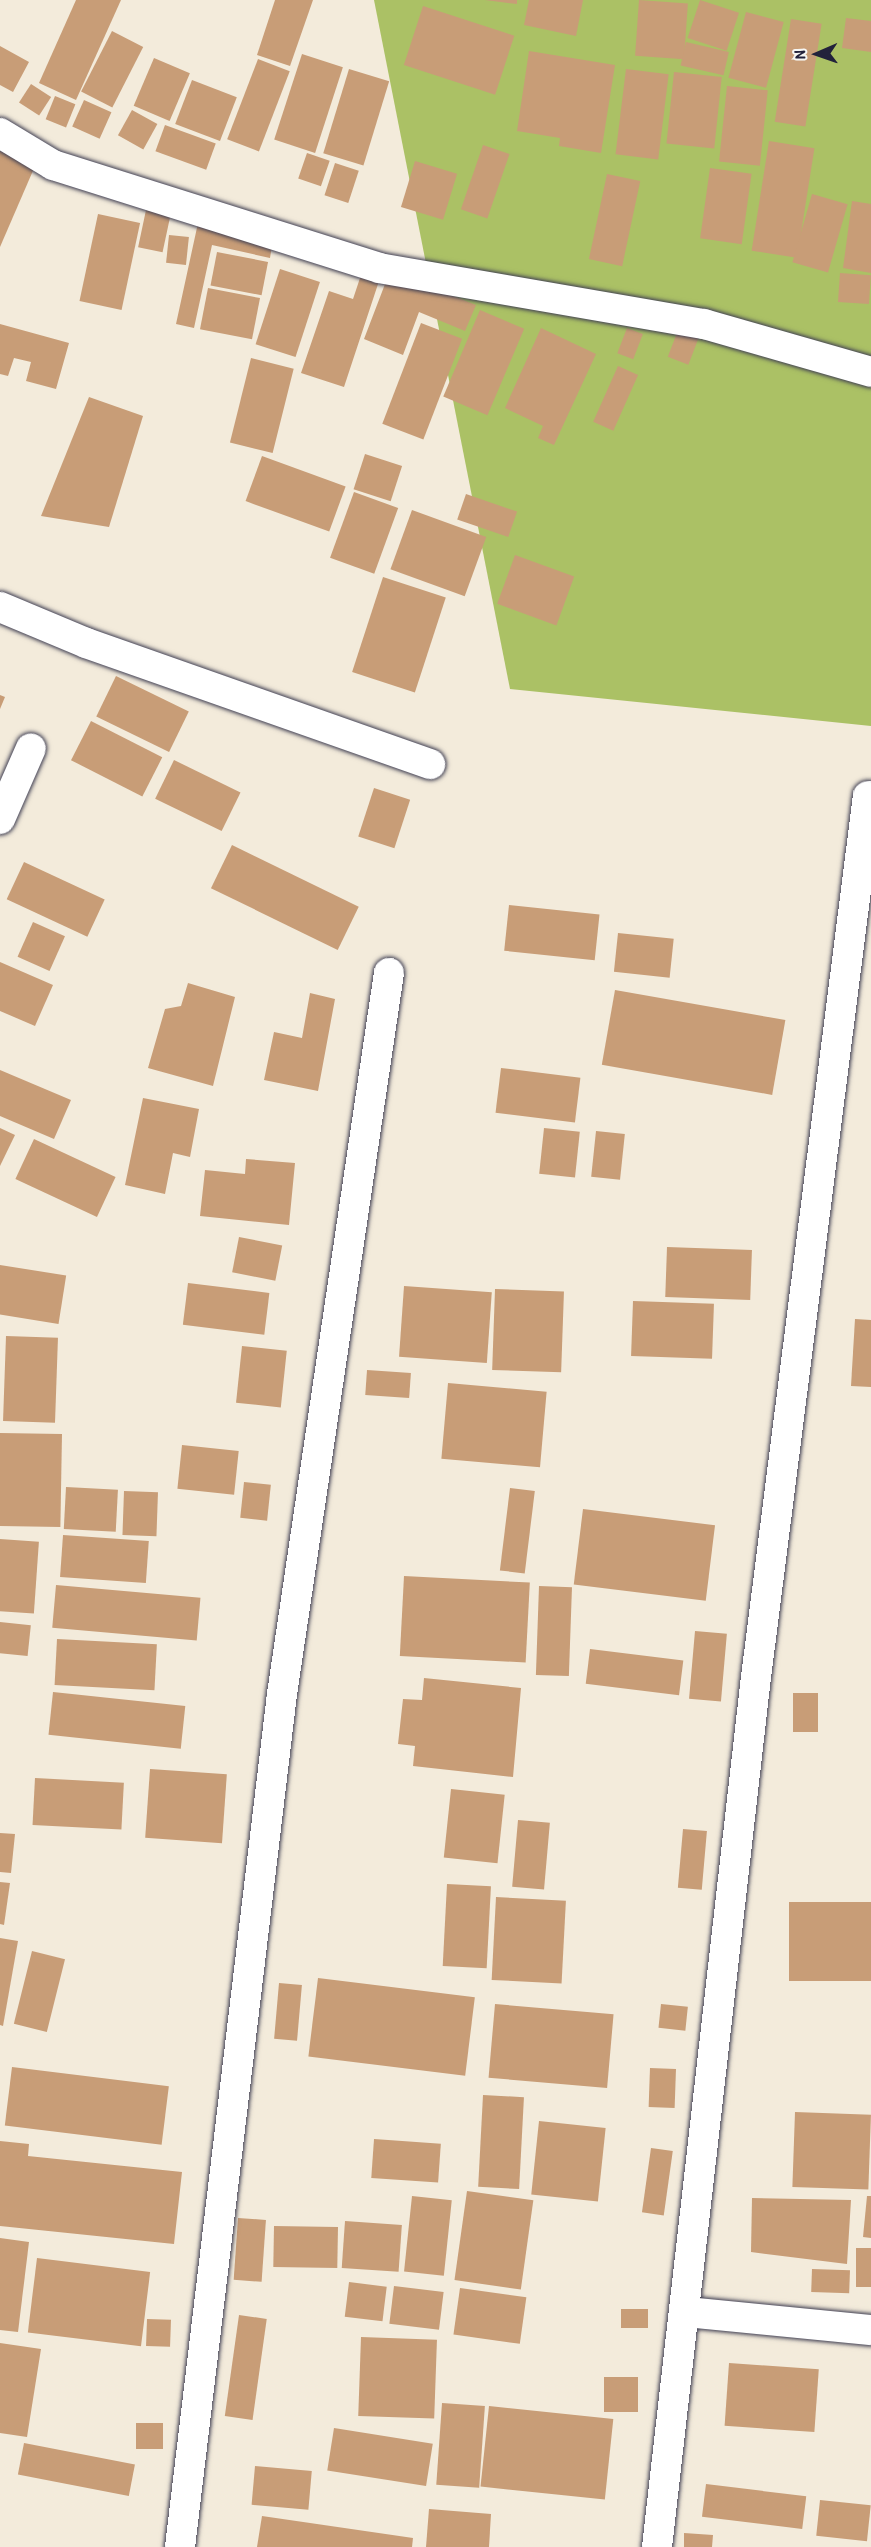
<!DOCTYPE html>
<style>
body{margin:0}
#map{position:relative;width:871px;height:2547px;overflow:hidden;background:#f3ebdb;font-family:"Patrick Hand",sans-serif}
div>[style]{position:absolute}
.green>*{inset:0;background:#abc165}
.building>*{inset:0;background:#c89d77;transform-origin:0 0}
.roads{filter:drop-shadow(0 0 2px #414053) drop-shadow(0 0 2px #414053)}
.street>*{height:30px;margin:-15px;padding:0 15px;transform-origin:15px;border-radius:15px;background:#fff}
span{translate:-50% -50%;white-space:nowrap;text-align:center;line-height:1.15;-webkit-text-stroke:5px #f6f6f2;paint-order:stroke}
.north{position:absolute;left:787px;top:24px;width:60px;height:60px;-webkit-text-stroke:4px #f6f6f2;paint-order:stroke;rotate:268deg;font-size:16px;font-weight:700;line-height:24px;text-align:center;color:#22223b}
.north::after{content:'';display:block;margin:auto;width:21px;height:27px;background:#22223b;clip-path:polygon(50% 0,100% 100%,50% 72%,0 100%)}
</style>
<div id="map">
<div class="green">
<div style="clip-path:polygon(374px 0,871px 0,871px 726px,510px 689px)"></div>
</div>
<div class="building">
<div style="clip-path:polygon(76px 0,121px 0,76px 100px,39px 83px)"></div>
<div style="clip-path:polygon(275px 0,313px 0,290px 66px,257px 55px)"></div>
<div style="clip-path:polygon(485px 0,517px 0,517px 4px)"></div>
<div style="clip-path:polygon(529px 0,583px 0,576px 36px,524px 25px)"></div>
<div style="left:639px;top:0;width:49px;height:56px;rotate:4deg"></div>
<div style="left:700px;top:0;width:41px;height:40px;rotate:18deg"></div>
<div style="left:423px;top:6px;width:96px;height:62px;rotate:18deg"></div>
<div style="left:746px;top:12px;width:39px;height:68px;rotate:15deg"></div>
<div style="clip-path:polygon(846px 18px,871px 21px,871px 52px,842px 48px)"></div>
<div style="left:791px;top:19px;width:31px;height:104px;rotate:9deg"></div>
<div style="left:112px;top:31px;width:35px;height:68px;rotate:27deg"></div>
<div style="left:686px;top:42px;width:44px;height:24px;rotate:13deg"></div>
<div style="clip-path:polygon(0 46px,29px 62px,13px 92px,0 85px)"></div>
<div style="clip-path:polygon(529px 51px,615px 65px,601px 153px,559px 146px,560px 138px,517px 131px)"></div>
<div style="left:302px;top:54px;width:43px;height:90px;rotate:18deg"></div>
<div style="left:154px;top:58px;width:39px;height:52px;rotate:23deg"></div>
<div style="left:258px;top:59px;width:34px;height:86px;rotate:21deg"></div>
<div style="left:349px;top:69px;width:42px;height:88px;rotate:17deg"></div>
<div style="left:626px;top:69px;width:43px;height:86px;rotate:7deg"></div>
<div style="left:674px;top:72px;width:48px;height:72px;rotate:6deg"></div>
<div style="left:192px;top:80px;width:48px;height:47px;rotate:21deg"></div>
<div style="left:31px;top:84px;width:24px;height:22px;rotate:33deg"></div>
<div style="left:727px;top:86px;width:41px;height:76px;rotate:6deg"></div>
<div style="left:55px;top:96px;width:22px;height:25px;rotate:22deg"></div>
<div style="left:84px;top:100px;width:30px;height:29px;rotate:24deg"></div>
<div style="left:132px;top:110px;width:29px;height:29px;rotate:29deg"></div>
<div style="left:165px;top:125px;width:54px;height:28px;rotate:20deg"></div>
<div style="left:769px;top:141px;width:46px;height:111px;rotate:9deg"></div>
<div style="left:483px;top:145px;width:28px;height:68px;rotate:19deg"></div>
<div style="clip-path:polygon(0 151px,35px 166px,0 247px)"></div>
<div style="left:307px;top:153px;width:24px;height:27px;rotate:19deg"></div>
<div style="left:415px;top:161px;width:44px;height:48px;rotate:17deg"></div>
<div style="left:335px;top:163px;width:25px;height:34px;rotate:18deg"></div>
<div style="left:710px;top:168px;width:42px;height:71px;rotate:8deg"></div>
<div style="left:607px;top:174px;width:34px;height:87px;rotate:12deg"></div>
<div style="left:812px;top:194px;width:37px;height:71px;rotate:16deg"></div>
<div style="clip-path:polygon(852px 201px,871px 204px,871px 273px,843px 268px)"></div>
<div style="left:146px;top:210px;width:25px;height:38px;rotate:12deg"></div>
<div style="left:98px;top:214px;width:43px;height:89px;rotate:12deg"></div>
<div style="clip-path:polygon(198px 223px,273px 240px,270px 258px,212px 245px,194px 328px,176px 324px)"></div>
<div style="left:169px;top:235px;width:20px;height:28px;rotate:6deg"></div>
<div style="left:217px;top:252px;width:52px;height:34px;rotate:11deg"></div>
<div style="left:280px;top:269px;width:42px;height:79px;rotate:18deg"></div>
<div style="clip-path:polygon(390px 271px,476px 305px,465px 331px,419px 312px,403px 355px,364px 339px)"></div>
<div style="clip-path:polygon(362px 272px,380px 278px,344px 387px,301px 373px,329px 291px,353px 299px)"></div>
<div style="left:840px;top:273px;width:31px;height:29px;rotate:4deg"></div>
<div style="left:208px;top:288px;width:53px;height:42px;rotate:11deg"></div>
<div style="left:480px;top:310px;width:48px;height:94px;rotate:23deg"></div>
<div style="left:421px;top:323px;width:44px;height:108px;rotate:21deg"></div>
<div style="clip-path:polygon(0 324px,69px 343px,56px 389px,26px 381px,31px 362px,14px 358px,8px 376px,0 374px)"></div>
<div style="left:680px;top:325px;width:22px;height:34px;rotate:21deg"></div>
<div style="clip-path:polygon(541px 328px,596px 354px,554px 445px,538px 438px,543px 426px,505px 408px)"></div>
<div style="left:627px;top:328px;width:17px;height:27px;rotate:21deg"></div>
<div style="left:251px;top:358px;width:44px;height:87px;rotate:14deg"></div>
<div style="left:618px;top:366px;width:22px;height:61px;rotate:24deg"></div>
<div style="clip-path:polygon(89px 397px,143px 416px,109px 527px,41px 516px)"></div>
<div style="left:365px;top:454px;width:39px;height:37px;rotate:18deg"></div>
<div style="left:262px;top:456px;width:89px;height:48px;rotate:20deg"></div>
<div style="left:354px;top:492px;width:47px;height:70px;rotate:20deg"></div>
<div style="left:466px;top:494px;width:54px;height:27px;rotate:19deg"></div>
<div style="left:412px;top:510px;width:79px;height:63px;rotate:20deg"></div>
<div style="left:515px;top:555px;width:63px;height:52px;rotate:20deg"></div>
<div style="left:383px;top:577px;width:66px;height:100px;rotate:18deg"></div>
<div style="left:116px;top:676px;width:81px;height:45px;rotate:26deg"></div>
<div style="clip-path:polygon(0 695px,5px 697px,0 709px)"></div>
<div style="left:91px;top:721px;width:80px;height:44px;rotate:27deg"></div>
<div style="left:174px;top:760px;width:74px;height:43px;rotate:26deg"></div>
<div style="left:374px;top:788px;width:38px;height:51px;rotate:18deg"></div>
<div style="left:232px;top:845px;width:141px;height:48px;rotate:26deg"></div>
<div style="left:24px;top:862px;width:89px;height:41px;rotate:25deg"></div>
<div style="left:509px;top:905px;width:91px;height:46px;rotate:6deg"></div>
<div style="left:33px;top:922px;width:35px;height:38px;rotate:24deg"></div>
<div style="left:618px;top:933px;width:56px;height:39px;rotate:6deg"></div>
<div style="clip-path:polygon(0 962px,53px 985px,35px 1026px,0 1011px)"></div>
<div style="clip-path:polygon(188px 983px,235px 997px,213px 1086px,148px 1068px,165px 1009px,181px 1006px)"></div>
<div style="left:615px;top:990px;width:173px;height:76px;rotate:10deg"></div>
<div style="clip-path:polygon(310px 993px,335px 999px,318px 1091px,264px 1080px,274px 1032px,302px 1038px)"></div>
<div style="left:501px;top:1068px;width:80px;height:45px;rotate:7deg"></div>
<div style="clip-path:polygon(0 1070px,71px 1100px,54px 1139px,0 1116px)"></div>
<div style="clip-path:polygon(143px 1098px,199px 1109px,190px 1157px,173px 1153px,165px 1194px,125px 1185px)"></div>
<div style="clip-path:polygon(0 1128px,15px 1135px,0 1166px)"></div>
<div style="left:544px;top:1128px;width:36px;height:46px;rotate:6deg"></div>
<div style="left:596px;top:1131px;width:29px;height:46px;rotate:6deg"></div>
<div style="left:34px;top:1139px;width:90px;height:44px;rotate:25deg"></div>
<div style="clip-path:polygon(246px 1159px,295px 1163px,289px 1225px,200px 1216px,205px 1170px,245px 1174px)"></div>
<div style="left:239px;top:1237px;width:44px;height:36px;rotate:11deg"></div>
<div style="left:667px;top:1247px;width:85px;height:50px;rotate:2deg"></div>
<div style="left:0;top:1265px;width:67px;height:49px;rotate:9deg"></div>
<div style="left:188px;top:1283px;width:82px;height:42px;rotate:7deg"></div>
<div style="left:404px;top:1286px;width:88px;height:71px;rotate:4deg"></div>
<div style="left:495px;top:1289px;width:69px;height:81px;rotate:2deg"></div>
<div style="left:633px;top:1301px;width:81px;height:55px;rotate:2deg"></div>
<div style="clip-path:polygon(855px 1319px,871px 1320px,871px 1387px,851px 1386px)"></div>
<div style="left:6px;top:1336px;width:52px;height:85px;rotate:2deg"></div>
<div style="left:242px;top:1346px;width:45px;height:57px;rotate:6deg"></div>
<div style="left:367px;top:1370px;width:44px;height:25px;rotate:4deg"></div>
<div style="left:448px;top:1383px;width:99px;height:76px;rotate:5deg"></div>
<div style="left:0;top:1433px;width:62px;height:93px;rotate:1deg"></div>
<div style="left:182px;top:1445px;width:57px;height:44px;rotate:6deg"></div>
<div style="left:244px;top:1482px;width:27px;height:36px;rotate:6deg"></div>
<div style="left:66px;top:1487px;width:52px;height:42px;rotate:3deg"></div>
<div style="left:510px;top:1488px;width:25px;height:83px;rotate:7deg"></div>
<div style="left:124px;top:1491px;width:34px;height:44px;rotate:2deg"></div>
<div style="left:583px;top:1509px;width:133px;height:76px;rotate:7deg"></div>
<div style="left:63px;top:1535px;width:86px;height:42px;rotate:4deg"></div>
<div style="left:0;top:1539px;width:39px;height:72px;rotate:4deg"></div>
<div style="left:404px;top:1576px;width:126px;height:80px;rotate:3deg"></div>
<div style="left:56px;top:1585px;width:145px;height:43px;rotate:5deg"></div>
<div style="left:539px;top:1586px;width:33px;height:89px;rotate:2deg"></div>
<div style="left:0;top:1622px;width:31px;height:31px;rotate:6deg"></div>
<div style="left:695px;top:1631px;width:32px;height:68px;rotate:5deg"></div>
<div style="left:57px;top:1639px;width:100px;height:46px;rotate:3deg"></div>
<div style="left:590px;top:1649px;width:94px;height:35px;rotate:7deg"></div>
<div style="clip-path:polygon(424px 1678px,521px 1688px,513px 1777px,413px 1766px,415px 1746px,398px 1744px,403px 1699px,422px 1700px)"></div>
<div style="left:53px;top:1692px;width:133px;height:43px;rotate:6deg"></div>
<div style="left:793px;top:1693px;width:25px;height:39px"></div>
<div style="left:150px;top:1769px;width:77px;height:69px;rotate:4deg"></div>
<div style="left:35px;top:1778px;width:89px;height:47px;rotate:3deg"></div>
<div style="left:451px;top:1789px;width:54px;height:69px;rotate:6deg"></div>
<div style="left:518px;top:1820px;width:32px;height:67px;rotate:5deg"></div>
<div style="left:683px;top:1829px;width:24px;height:59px;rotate:5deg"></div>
<div style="clip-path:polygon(0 1833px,15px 1834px,11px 1873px,0 1872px)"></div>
<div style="clip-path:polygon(0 1882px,10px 1883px,4px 1925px,0 1924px)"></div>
<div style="left:447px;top:1884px;width:44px;height:82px;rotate:3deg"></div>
<div style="left:496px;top:1897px;width:70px;height:83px;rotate:3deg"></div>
<div style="left:789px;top:1902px;width:82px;height:79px"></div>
<div style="clip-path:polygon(0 1938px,18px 1941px,3px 2026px,0 2025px)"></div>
<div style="left:32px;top:1951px;width:34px;height:75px;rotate:14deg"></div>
<div style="left:318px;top:1978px;width:158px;height:79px;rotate:7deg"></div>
<div style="left:279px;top:1983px;width:23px;height:56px;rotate:5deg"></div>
<div style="left:495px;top:2004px;width:119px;height:74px;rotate:5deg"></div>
<div style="left:661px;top:2004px;width:27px;height:24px;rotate:6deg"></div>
<div style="left:12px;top:2067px;width:158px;height:59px;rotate:7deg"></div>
<div style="left:650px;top:2068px;width:26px;height:39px;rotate:2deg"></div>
<div style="left:483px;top:2095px;width:41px;height:92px;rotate:3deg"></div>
<div style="left:795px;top:2112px;width:76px;height:75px;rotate:2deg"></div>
<div style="left:539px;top:2121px;width:67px;height:74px;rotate:6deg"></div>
<div style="left:374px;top:2139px;width:67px;height:39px;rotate:4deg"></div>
<div style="clip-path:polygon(0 2141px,29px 2144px,28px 2156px,182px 2172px,174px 2244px,0 2226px)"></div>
<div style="left:651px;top:2148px;width:22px;height:65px;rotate:8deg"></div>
<div style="left:467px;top:2191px;width:67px;height:90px;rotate:8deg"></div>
<div style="left:412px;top:2196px;width:40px;height:76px;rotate:6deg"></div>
<div style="clip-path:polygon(867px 2196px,871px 2196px,871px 2238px,863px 2237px)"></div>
<div style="clip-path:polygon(752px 2198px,851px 2200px,847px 2264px,751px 2252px)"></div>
<div style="left:238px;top:2218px;width:28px;height:62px;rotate:4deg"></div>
<div style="left:345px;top:2221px;width:57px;height:47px;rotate:4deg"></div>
<div style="left:274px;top:2226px;width:64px;height:41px;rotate:1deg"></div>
<div style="clip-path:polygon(0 2238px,29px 2242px,18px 2332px,0 2330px)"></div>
<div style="left:856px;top:2248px;width:15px;height:39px"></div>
<div style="left:37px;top:2258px;width:114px;height:75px;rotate:7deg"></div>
<div style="left:812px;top:2269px;width:38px;height:23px;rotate:2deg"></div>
<div style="left:349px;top:2282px;width:38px;height:35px;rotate:7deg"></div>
<div style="left:394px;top:2286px;width:50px;height:38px;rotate:7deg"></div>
<div style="left:460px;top:2288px;width:67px;height:47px;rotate:8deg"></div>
<div style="left:648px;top:2309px;width:19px;height:27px;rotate:90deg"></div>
<div style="left:239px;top:2315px;width:28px;height:102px;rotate:8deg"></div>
<div style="left:147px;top:2319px;width:24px;height:27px;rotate:2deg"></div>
<div style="left:361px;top:2337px;width:76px;height:79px;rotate:2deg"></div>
<div style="clip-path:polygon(0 2343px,41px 2349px,27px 2437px,0 2433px)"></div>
<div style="left:729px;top:2363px;width:90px;height:63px;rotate:4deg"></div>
<div style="left:604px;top:2377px;width:34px;height:35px"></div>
<div style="left:442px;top:2403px;width:43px;height:82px;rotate:4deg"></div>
<div style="left:489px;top:2406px;width:125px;height:81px;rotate:6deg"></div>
<div style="left:136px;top:2423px;width:27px;height:26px"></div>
<div style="left:334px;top:2428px;width:100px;height:43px;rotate:9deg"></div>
<div style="left:24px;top:2443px;width:113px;height:32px;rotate:11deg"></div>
<div style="left:255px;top:2466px;width:57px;height:39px;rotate:5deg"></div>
<div style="left:706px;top:2484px;width:101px;height:33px;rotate:7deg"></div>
<div style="left:820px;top:2500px;width:51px;height:36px;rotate:6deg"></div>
<div style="clip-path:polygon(429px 2509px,491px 2514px,489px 2547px,426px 2547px)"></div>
<div style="clip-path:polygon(262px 2516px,413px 2538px,412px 2547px,257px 2547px)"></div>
<div style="clip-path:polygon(684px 2533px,713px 2535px,712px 2547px,684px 2547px)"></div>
</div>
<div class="roads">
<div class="street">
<div style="left:0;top:133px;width:62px;rotate:31.1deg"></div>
<div style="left:53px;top:165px;width:342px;rotate:17.5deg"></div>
<div style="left:379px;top:268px;width:330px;rotate:9.8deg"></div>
<div style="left:704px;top:324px;width:174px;rotate:16deg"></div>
<div style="left:0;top:607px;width:93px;rotate:22.7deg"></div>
<div style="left:86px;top:643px;width:365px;rotate:19.4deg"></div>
<div style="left:0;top:819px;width:77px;rotate:-66.4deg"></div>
<div style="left:686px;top:2312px;width:186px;rotate:5.6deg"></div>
<div style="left:180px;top:2547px;width:859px;rotate:-83.18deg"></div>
<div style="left:282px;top:1694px;width:729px;rotate:-81.56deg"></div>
<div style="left:657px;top:2547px;width:868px;rotate:-83.51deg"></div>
<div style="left:755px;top:1685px;width:896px;rotate:-82.76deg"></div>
</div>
</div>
<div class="north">N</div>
</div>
